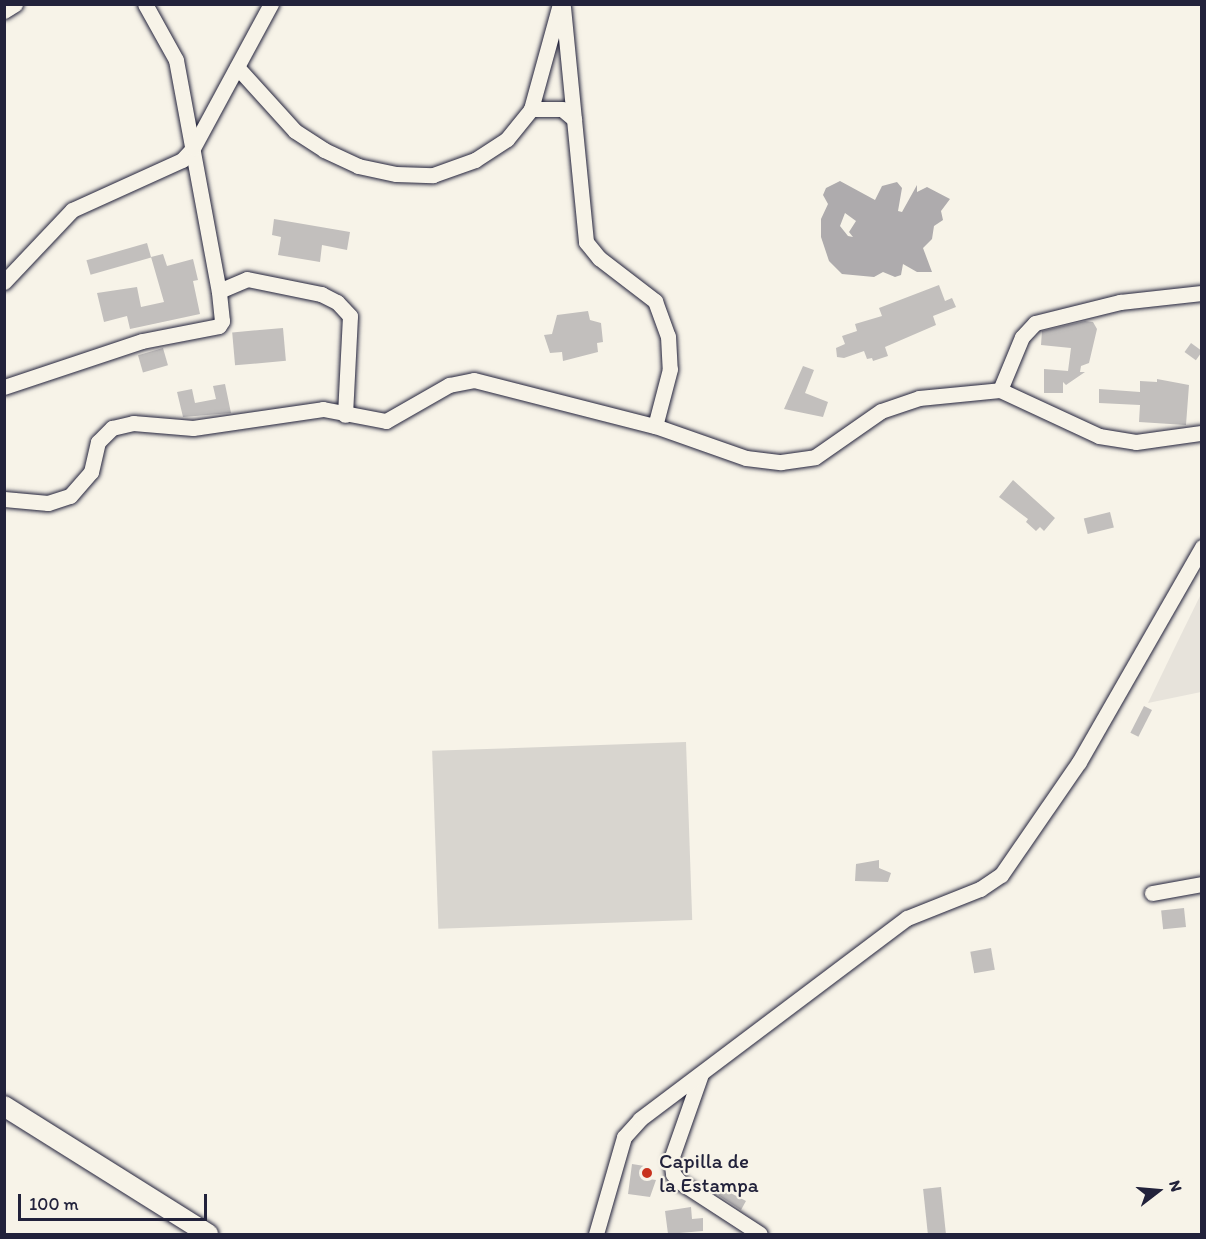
<!DOCTYPE html>
<style>
body{margin:0}
#map{position:relative;width:1206px;height:1239px;overflow:hidden;background:#f7f3e8;font-family:Itim,sans-serif}
div>[style]{position:absolute}
.built>*{inset:0;background:#e7e3db}
.green>*{inset:0;background:#d8d5cf;transform-origin:0 0}
.water>*{inset:0;background:#aeabad}
.building>*{inset:0;background:#c2bfbd;transform-origin:0 0}
.roads{filter:drop-shadow(0 0 2px #22223b) drop-shadow(0 0 2px #22223b)}
.minor>*{height:15px;margin:-7.5px;padding:0 7.5px;transform-origin:7.5px;border-radius:7.5px;background:#f7f3e8}
.major>*{height:20px;margin:-10px;padding:0 10px;transform-origin:10px;border-radius:10px;background:#f7f3e8}
.dots>*{width:16px;height:16px;translate:-50% -50%;box-sizing:border-box;border:3px solid #f7f3e8;border-radius:50%}
span{translate:-50% -50%;white-space:nowrap;text-align:center;line-height:1.15;-webkit-text-stroke:4.5px #f7f3e8;paint-order:stroke}
.poi-label{font-size:21px;color:#22223b}
.left{translate:0 -50%;text-align:left}
.frame{position:absolute;inset:0;border:6px solid #22223b;pointer-events:none}
.north{position:absolute;left:1128px;top:1161px;width:60px;height:60px;-webkit-text-stroke:4px #f7f3e8;paint-order:stroke;rotate:74deg;font-size:16px;font-weight:700;line-height:24px;text-align:center;color:#22223b}
.north::after{content:'';display:block;margin:auto;width:21px;height:27px;background:#22223b;clip-path:polygon(50% 0,100% 100%,50% 72%,0 100%)}
.scale{position:absolute;left:18px;top:1194px;width:189px;height:27px;box-sizing:border-box;border:3px solid #22223b;border-top:0;padding-left:8px;font-size:18px;line-height:21px;white-space:nowrap;color:#22223b;-webkit-text-stroke:4px #f7f3e8;paint-order:stroke}
</style>
<div id="map">
<div class="built">
<div style="clip-path:polygon(1201px 594px,1201px 692px,1148px 703px,1175px 647px)"></div>
</div>
<div class="green">
<div style="left:686px;top:742px;width:178px;height:254px;rotate:88deg"></div>
</div>
<div class="water">
<div style="clip-path:polygon(evenodd,840px 181px,875px 200px,882px 186px,897px 182px,902px 188px,898px 211px,902px 212px,917px 185px,917px 192px,927px 187px,950px 199px,941px 211px,943px 220px,934px 226px,932px 239px,923px 248px,932px 272px,917px 272px,903px 264px,901px 275px,895px 277px,883px 272px,874px 277px,842px 274px,829px 261px,821px 237px,821px 219px,828px 204px,823px 195px,826px 188px,840px 181px,845px 213px,856px 221px,849px 232px,853px 237px,848px 236px,840px 226px,845px 213px)"></div>
</div>
<div class="building">
<div style="clip-path:polygon(274px 219px,350px 232px,347px 250px,322px 245px,320px 262px,278px 255px,281px 237px,272px 235px)"></div>
<div style="left:147px;top:243px;width:15px;height:63px;rotate:74deg"></div>
<div style="clip-path:polygon(163px 254px,167px 266px,193px 259px,198px 280px,193px 281px,200px 314px,130px 329px,127px 316px,104px 322px,97px 293px,137px 287px,141px 307px,164px 302px,151px 257px)"></div>
<div style="clip-path:polygon(939px 285px,945px 301px,952px 298px,956px 307px,933px 316px,936px 325px,885px 347px,888px 356px,873px 361px,872px 358px,867px 359px,864px 351px,844px 358px,837px 357px,836px 348px,845px 344px,842px 336px,857px 331px,855px 324px,882px 316px,879px 308px)"></div>
<div style="clip-path:polygon(588px 311px,590px 320px,601px 323px,603px 342px,597px 343px,598px 352px,563px 361px,562px 352px,550px 353px,544px 335px,552px 334px,557px 315px)"></div>
<div style="clip-path:polygon(1085px 321px,1093px 322px,1097px 329px,1089px 363px,1081px 366px,1080px 372px,1085px 372px,1066px 385px,1063px 382px,1063px 393px,1044px 393px,1044px 369px,1068px 371px,1071px 348px,1041px 345px,1042px 331px)"></div>
<div style="left:283px;top:328px;width:33px;height:51px;rotate:85deg"></div>
<div style="left:1191px;top:343px;width:14px;height:11px;rotate:36deg"></div>
<div style="left:163px;top:348px;width:18px;height:26px;rotate:74deg"></div>
<div style="clip-path:polygon(803px 366px,814px 370px,805px 393px,828px 402px,823px 417px,784px 409px)"></div>
<div style="clip-path:polygon(1157px 379px,1189px 385px,1186px 425px,1139px 422px,1140px 405px,1099px 403px,1099px 389px,1140px 392px,1140px 381px,1157px 382px)"></div>
<div style="clip-path:polygon(225px 384px,231px 413px,183px 417px,177px 392px,192px 389px,195px 403px,216px 399px,213px 386px)"></div>
<div style="clip-path:polygon(1013px 480px,1055px 518px,1044px 531px,1040px 527px,1036px 531px,1026px 522px,1028px 519px,999px 497px)"></div>
<div style="left:1110px;top:512px;width:16px;height:27px;rotate:76deg"></div>
<div style="left:1144px;top:706px;width:9px;height:30px;rotate:27deg"></div>
<div style="clip-path:polygon(879px 860px,879px 868px,891px 873px,888px 882px,855px 881px,856px 864px)"></div>
<div style="left:1184px;top:908px;width:19px;height:23px;rotate:84deg"></div>
<div style="left:991px;top:948px;width:22px;height:21px;rotate:80deg"></div>
<div style="clip-path:polygon(632px 1164px,651px 1167px,649px 1179px,656px 1180px,650px 1197px,628px 1194px)"></div>
<div style="clip-path:polygon(715px 1185px,746px 1201px,741px 1210px,712px 1191px)"></div>
<div style="left:941px;top:1187px;width:47px;height:18px;rotate:84deg"></div>
<div style="clip-path:polygon(691px 1207px,692px 1219px,703px 1218px,703px 1231px,668px 1234px,665px 1211px)"></div>
</div>
<div class="roads">
<div class="minor">
<div style="left:145px;top:4px;width:64px;rotate:61deg"></div>
<div style="left:176px;top:60px;width:235px;rotate:79.5deg"></div>
<div style="left:563px;top:7px;width:236px;rotate:84.4deg"></div>
<div style="left:586px;top:242px;width:21px;rotate:51deg"></div>
<div style="left:599px;top:258px;width:71px;rotate:37.5deg"></div>
<div style="left:655px;top:301px;width:37px;rotate:70deg"></div>
<div style="left:668px;top:336px;width:33px;rotate:87deg"></div>
<div style="left:670px;top:369px;width:59px;rotate:104.7deg"></div>
<div style="left:4px;top:11px;width:13px;rotate:-32deg"></div>
<div style="left:237px;top:67px;width:86px;rotate:47.8deg"></div>
<div style="left:295px;top:131px;width:35px;rotate:33deg"></div>
<div style="left:324px;top:150px;width:38px;rotate:25deg"></div>
<div style="left:358px;top:166px;width:39px;rotate:12deg"></div>
<div style="left:396px;top:174px;width:37px;rotate:2deg"></div>
<div style="left:433px;top:175px;width:45px;rotate:-19.7deg"></div>
<div style="left:475px;top:160px;width:38px;rotate:-33deg"></div>
<div style="left:507px;top:139px;width:38px;rotate:-51deg"></div>
<div style="left:531px;top:109px;width:109px;rotate:-74.6deg"></div>
<div style="left:531px;top:109px;width:31px"></div>
<div style="left:562px;top:109px;width:16px;rotate:40deg"></div>
<div style="left:4px;top:282px;width:99px;rotate:-46.6deg"></div>
<div style="left:72px;top:210px;width:121px;rotate:-24.4deg"></div>
<div style="left:182px;top:160px;width:16px;rotate:-47deg"></div>
<div style="left:193px;top:148px;width:164px;rotate:-61.6deg"></div>
<div style="left:4px;top:387px;width:145px;rotate:-18.4deg"></div>
<div style="left:142px;top:341px;width:78px;rotate:-11deg"></div>
<div style="left:219px;top:326px;width:6px;rotate:-59deg"></div>
<div style="left:222px;top:321px;width:30px;rotate:-96deg"></div>
<div style="left:219px;top:291px;width:30px;rotate:-23deg"></div>
<div style="left:247px;top:279px;width:76px;rotate:11.5deg"></div>
<div style="left:321px;top:294px;width:18px;rotate:27deg"></div>
<div style="left:337px;top:302px;width:19px;rotate:47deg"></div>
<div style="left:350px;top:316px;width:99px;rotate:92.9deg"></div>
<div style="left:1000px;top:390px;width:57px;rotate:-67.5deg"></div>
<div style="left:1022px;top:337px;width:19px;rotate:-47deg"></div>
<div style="left:1035px;top:323px;width:88px;rotate:-13.9deg"></div>
<div style="left:1120px;top:302px;width:82px;rotate:-6.3deg"></div>
<div style="left:4px;top:499px;width:44px;rotate:5.2deg"></div>
<div style="left:48px;top:503px;width:23px;rotate:-18deg"></div>
<div style="left:70px;top:496px;width:32px;rotate:-49deg"></div>
<div style="left:91px;top:472px;width:31px;rotate:-77deg"></div>
<div style="left:98px;top:442px;width:20px;rotate:-45deg"></div>
<div style="left:112px;top:428px;width:22px;rotate:-13deg"></div>
<div style="left:133px;top:423px;width:60px;rotate:4.8deg"></div>
<div style="left:193px;top:428px;width:131px;rotate:-8.3deg"></div>
<div style="left:323px;top:409px;width:64px;rotate:10.8deg"></div>
<div style="left:386px;top:421px;width:73px;rotate:-29.7deg"></div>
<div style="left:449px;top:385px;width:25px;rotate:-11deg"></div>
<div style="left:474px;top:380px;width:187px;rotate:14.3deg"></div>
<div style="left:655px;top:426px;width:96px;rotate:19.4deg"></div>
<div style="left:746px;top:458px;width:35px;rotate:7deg"></div>
<div style="left:781px;top:462px;width:34px;rotate:-8deg"></div>
<div style="left:815px;top:457px;width:80px;rotate:-34.9deg"></div>
<div style="left:881px;top:411px;width:40px;rotate:-18.9deg"></div>
<div style="left:919px;top:398px;width:81px;rotate:-5.6deg"></div>
<div style="left:1000px;top:390px;width:109px;rotate:24.9deg"></div>
<div style="left:1099px;top:436px;width:37px;rotate:9deg"></div>
<div style="left:1136px;top:442px;width:66px;rotate:-7.9deg"></div>
<div style="left:1152px;top:893px;width:51px;rotate:-10.2deg"></div>
<div style="left:701px;top:1074px;width:90px;rotate:109.4deg"></div>
<div style="left:671px;top:1159px;width:15px;rotate:82deg"></div>
<div style="left:673px;top:1174px;width:11px;rotate:49deg"></div>
<div style="left:680px;top:1182px;width:95px;rotate:33deg"></div>
<div style="left:596px;top:1234px;width:101px;rotate:-73.9deg"></div>
<div style="left:624px;top:1137px;width:24px;rotate:-48deg"></div>
<div style="left:640px;top:1119px;width:334px;rotate:-37deg"></div>
<div style="left:907px;top:918px;width:79px;rotate:-21.7deg"></div>
<div style="left:980px;top:889px;width:25px;rotate:-34deg"></div>
<div style="left:1001px;top:875px;width:137px;rotate:-55.4deg"></div>
<div style="left:1079px;top:762px;width:248px;rotate:-60.2deg"></div>
</div>
<div class="major">
<div style="left:4px;top:1106px;width:241px;rotate:32.1deg"></div>
</div>
</div>
<div class="dots">
<div style="left:647px;top:1173px;background:#c8321e"></div>
</div>
<div class="poi-label">
<span class="left" style="left:659px;top:1173px">Capilla de<br>la Estampa</span>
</div>
<div class="frame"></div>
<div class="north">N</div>
<div class="scale">100 m</div>
</div>
